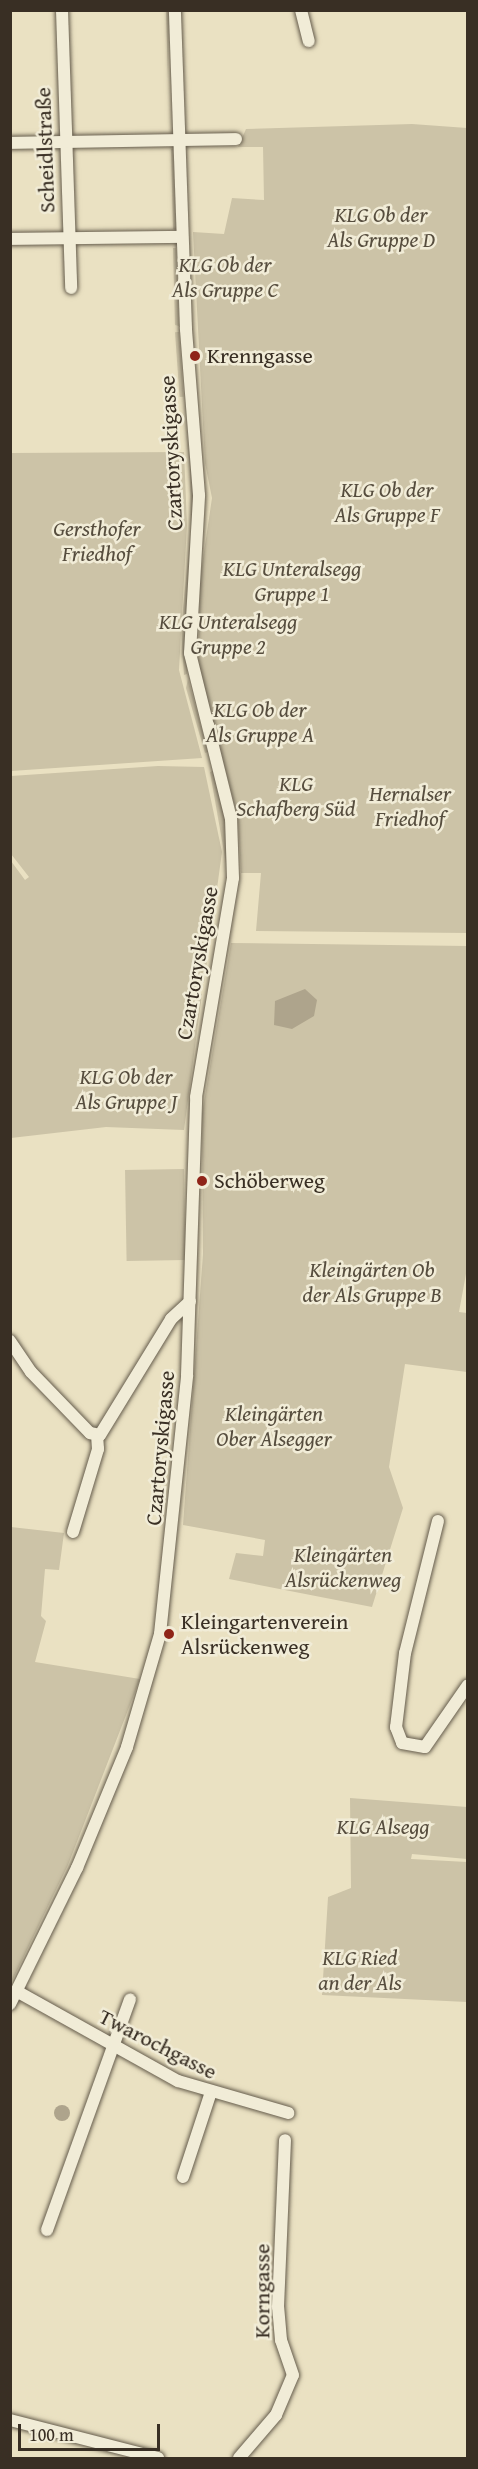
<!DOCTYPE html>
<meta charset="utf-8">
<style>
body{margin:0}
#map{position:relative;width:478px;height:2469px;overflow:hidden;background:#eae1c2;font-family:"Gentium Book Plus",serif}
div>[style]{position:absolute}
.green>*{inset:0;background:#ccc3a7;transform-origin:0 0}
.water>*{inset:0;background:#aea48c}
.round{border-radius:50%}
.roads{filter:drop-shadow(0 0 2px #655c4c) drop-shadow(0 0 2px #655c4c)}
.minor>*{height:12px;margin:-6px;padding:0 6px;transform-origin:6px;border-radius:6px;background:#f1ecd7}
.dots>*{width:16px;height:16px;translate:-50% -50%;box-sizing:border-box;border:3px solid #f1ecd7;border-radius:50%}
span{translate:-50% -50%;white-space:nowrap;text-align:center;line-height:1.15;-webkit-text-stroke:5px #f1ecd7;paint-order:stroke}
.street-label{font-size:22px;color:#392f24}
.park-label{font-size:22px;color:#564d3e;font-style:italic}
.poi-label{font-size:22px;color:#392f24}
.left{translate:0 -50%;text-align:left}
.frame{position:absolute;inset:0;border:12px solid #392f24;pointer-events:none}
.scale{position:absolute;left:18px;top:2424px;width:142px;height:27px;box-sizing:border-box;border:3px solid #392f24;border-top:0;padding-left:8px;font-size:18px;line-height:21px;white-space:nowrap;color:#392f24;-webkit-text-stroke:4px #f1ecd7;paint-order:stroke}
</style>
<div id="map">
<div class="green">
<div style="clip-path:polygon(166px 11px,169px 11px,168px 79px)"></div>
<div style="clip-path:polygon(412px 124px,467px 128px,467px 933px,256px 931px,261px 873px,241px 873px,238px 819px,198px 663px,200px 579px,212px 498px,205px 463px,193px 232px,224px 234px,232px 198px,264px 200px,263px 147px,238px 147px,246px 129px)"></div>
<div style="clip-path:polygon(171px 149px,173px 149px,176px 229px,173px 229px)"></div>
<div style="clip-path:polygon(173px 248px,176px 248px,179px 326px,175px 325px)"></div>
<div style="left:179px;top:332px;width:65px;height:4px;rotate:86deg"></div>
<div style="clip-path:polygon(185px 423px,195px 501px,191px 534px,190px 468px)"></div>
<div style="clip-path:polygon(184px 452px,187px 525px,179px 670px,202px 758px,11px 771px,11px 453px)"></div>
<div style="clip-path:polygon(190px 538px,187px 674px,184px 675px,181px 629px)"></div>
<div style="clip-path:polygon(188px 679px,208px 752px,205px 753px,186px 688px)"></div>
<div style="clip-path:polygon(158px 766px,204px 767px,222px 852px,204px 983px,198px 983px,196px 992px,202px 994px,184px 1130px,106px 1127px,11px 1138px,11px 861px,25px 880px,29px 877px,11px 854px,11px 776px)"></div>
<div style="clip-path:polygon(213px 771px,225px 816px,228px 875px,210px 772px)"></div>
<div style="clip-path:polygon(231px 943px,467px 946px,468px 1263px,459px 1312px,467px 1313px,467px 1372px,405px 1364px,389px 1467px,403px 1508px,372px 1607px,229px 1579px,236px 1553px,263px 1556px,265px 1540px,183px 1525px,203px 1254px,202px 1114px)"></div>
<div style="left:184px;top:1169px;width:91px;height:59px;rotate:89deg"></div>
<div style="clip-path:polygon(11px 1527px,64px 1533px,59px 1570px,45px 1569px,41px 1616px,46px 1621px,35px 1662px,140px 1679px,68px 1865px,11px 1983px)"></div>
<div style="clip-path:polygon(350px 1798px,467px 1807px,467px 1859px,412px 1854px,411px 1859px,467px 1862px,467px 2002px,322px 1995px,328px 1897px,351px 1888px)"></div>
</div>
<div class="water">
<div style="clip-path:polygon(305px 989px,317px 1000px,314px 1016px,292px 1029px,274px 1025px,275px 1001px)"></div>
<div class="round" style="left:54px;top:2105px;width:16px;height:16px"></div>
</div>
<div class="roads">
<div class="minor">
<div style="left:62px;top:10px;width:278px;rotate:88.1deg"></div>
<div style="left:301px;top:10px;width:32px;rotate:76deg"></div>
<div style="left:10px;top:143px;width:226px;rotate:-1deg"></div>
<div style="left:10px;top:239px;width:172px;rotate:-0.7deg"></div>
<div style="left:10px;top:1341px;width:37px;rotate:56deg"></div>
<div style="left:31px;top:1372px;width:85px;rotate:46deg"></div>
<div style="left:90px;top:1433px;width:10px;rotate:11deg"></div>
<div style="left:100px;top:1435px;width:136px;rotate:-58.5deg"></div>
<div style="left:171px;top:1319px;width:26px;rotate:-43deg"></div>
<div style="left:438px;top:1521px;width:136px;rotate:104deg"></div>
<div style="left:405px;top:1653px;width:75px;rotate:96.9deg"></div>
<div style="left:396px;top:1727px;width:17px;rotate:69deg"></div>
<div style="left:402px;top:1743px;width:23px;rotate:10deg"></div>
<div style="left:425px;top:1747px;width:75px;rotate:-55.3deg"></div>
<div style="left:73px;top:1532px;width:87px;rotate:-73.2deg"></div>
<div style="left:98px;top:1449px;width:14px;rotate:-94deg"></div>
<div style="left:18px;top:1992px;width:183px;rotate:29.1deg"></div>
<div style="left:178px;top:2081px;width:115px;rotate:16.2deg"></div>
<div style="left:10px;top:2004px;width:152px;rotate:-63.8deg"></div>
<div style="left:77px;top:1868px;width:131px;rotate:-67.5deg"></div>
<div style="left:127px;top:1747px;width:118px;rotate:-73.7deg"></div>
<div style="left:160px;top:1634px;width:260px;rotate:-84deg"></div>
<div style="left:187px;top:1375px;width:278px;rotate:-88.1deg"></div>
<div style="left:196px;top:1097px;width:222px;rotate:-80.4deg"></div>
<div style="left:233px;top:878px;width:59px;rotate:-91.9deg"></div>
<div style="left:231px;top:819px;width:171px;rotate:-103.9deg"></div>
<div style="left:190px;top:653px;width:158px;rotate:-86.7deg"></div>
<div style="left:199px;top:495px;width:167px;rotate:-94.5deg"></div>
<div style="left:186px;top:329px;width:319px;rotate:-92deg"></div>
<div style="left:183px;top:2177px;width:86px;rotate:-71.8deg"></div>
<div style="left:47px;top:2230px;width:245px;rotate:-70.2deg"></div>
<div style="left:10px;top:2420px;width:153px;rotate:14.4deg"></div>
<div style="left:239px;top:2458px;width:57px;rotate:-49.3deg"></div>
<div style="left:276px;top:2415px;width:43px;rotate:-67deg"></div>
<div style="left:293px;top:2375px;width:37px;rotate:-109deg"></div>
<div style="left:281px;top:2340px;width:33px;rotate:-95deg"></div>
<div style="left:278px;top:2307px;width:167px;rotate:-87.6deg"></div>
</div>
</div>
<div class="dots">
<div style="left:195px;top:356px;background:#8f2418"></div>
<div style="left:202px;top:1181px;background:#8f2418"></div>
<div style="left:169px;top:1634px;background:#8f2418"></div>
</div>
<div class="street-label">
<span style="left:45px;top:150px;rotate:-92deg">Scheidlstraße</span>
<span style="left:171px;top:453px;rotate:-93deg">Czartoryskigasse</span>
<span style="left:197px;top:963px;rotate:-80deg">Czartoryskigasse</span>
<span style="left:160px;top:1448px;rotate:-85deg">Czartoryskigasse</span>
<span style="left:158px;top:2044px;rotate:27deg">Twarochgasse</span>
<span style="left:262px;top:2291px;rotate:-90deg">Korngasse</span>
</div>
<div class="park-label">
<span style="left:381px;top:227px">KLG Ob der<br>Als Gruppe D</span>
<span style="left:225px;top:277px">KLG Ob der<br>Als Gruppe C</span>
<span style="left:387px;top:502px">KLG Ob der<br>Als Gruppe F</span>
<span style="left:97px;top:541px">Gersthofer<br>Friedhof</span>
<span style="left:292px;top:581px">KLG Unteralsegg<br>Gruppe 1</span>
<span style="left:228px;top:634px">KLG Unteralsegg<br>Gruppe 2</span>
<span style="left:260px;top:722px">KLG Ob der<br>Als Gruppe A</span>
<span style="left:296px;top:796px">KLG<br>Schafberg Süd</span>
<span style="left:410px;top:806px">Hernalser<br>Friedhof</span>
<span style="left:126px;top:1089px">KLG Ob der<br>Als Gruppe J</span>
<span style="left:372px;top:1282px">Kleingärten Ob<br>der Als Gruppe B</span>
<span style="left:274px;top:1426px">Kleingärten<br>Ober Alsegger</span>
<span style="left:343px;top:1567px">Kleingärten<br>Alsrückenweg</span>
<span style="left:383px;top:1827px">KLG Alsegg</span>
<span style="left:360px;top:1970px">KLG Ried<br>an der Als</span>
</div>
<div class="poi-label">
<span class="left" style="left:207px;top:356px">Krenngasse</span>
<span class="left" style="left:214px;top:1181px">Schöberweg</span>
<span class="left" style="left:181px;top:1634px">Kleingartenverein<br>Alsrückenweg</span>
</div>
<div class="frame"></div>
<div class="scale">100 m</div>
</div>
